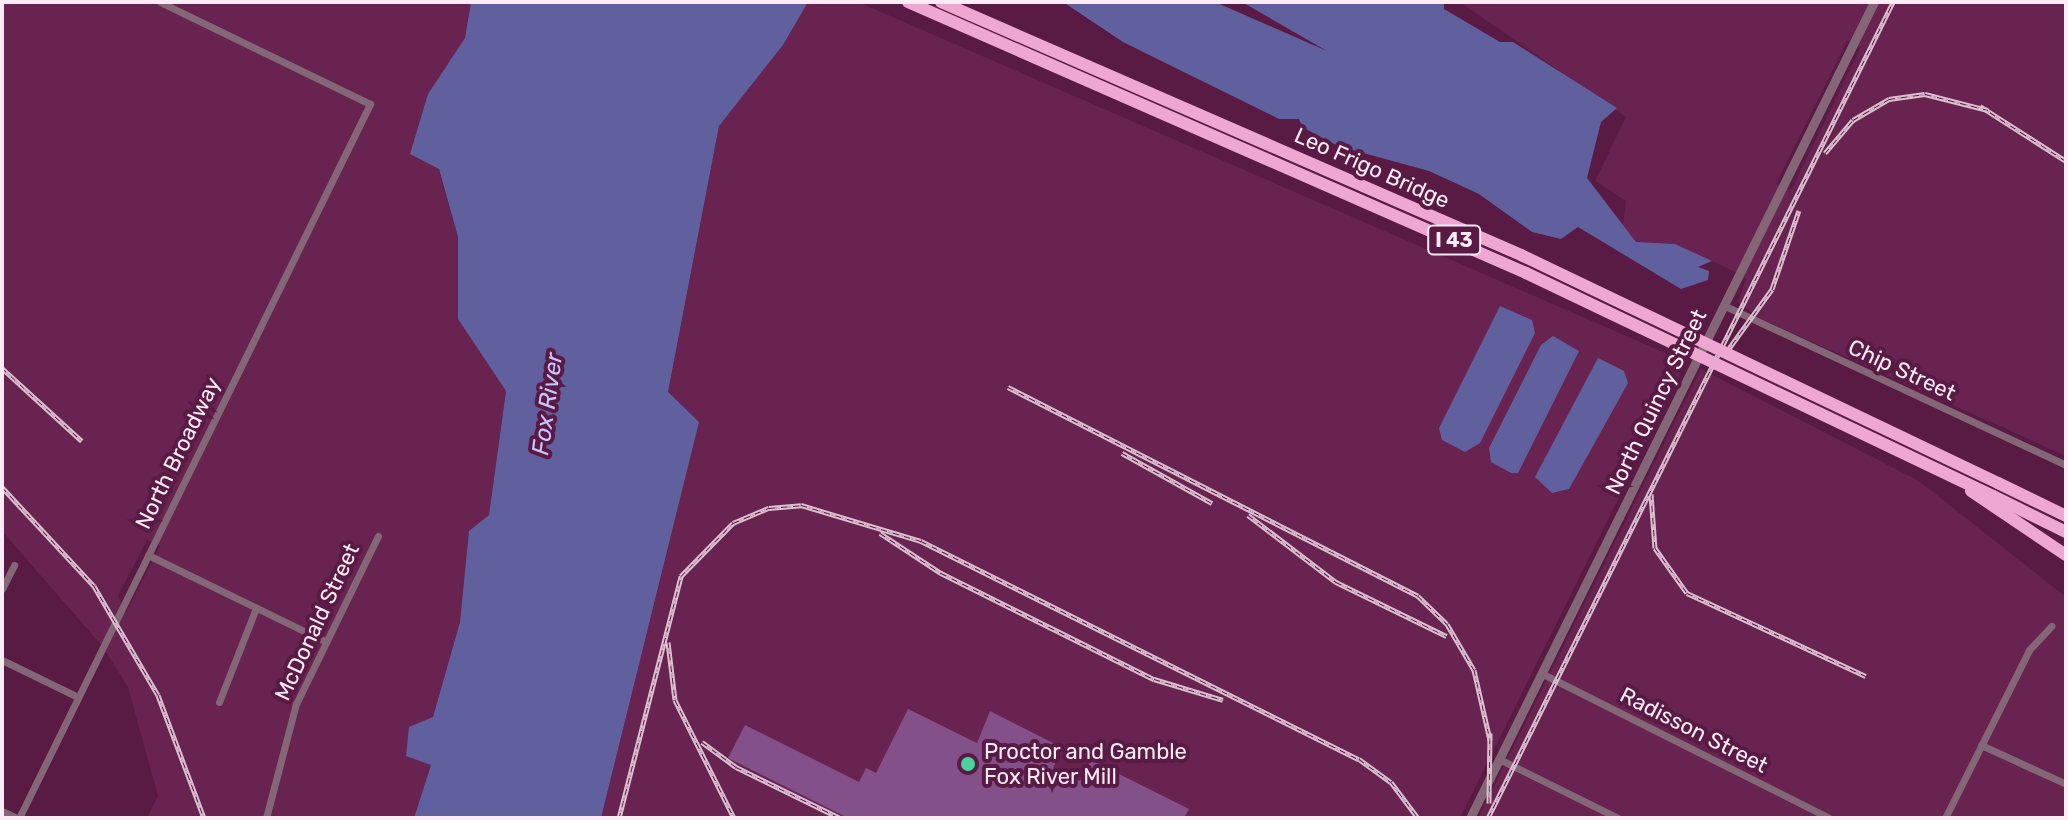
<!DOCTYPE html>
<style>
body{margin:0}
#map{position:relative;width:2068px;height:820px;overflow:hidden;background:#591a44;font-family:Rubik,sans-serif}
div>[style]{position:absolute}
.built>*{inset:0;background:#682351}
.water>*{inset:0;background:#61609f}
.building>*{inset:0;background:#835089}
.minor>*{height:7px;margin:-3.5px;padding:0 3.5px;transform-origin:3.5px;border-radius:3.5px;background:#846777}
.tertiary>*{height:9px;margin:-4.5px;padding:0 4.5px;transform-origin:4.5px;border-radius:4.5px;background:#846777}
.motorway>*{height:12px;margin:-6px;padding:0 6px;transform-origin:6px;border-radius:6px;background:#eea7d1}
.rail>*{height:5px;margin-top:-2.5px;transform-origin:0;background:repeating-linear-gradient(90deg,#591a44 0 6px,#dbc1d0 0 12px);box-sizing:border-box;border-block:2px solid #dbc1d0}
.motorway-bridge>*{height:12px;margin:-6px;padding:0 6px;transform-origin:6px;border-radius:6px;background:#eea7d1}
.dots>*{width:22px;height:22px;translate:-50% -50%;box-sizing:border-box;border:4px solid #591a44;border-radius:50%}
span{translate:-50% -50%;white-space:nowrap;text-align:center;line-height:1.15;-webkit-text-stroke:8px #591a44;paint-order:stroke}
.shield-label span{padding:2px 6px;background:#591a44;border:2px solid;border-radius:6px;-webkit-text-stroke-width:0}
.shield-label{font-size:20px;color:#fdecf5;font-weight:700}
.street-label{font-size:22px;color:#fdecf5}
.poi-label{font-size:22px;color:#fdecf5}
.left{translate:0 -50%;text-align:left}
.water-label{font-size:24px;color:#c5c7fe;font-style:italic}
.frame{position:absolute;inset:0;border:4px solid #fdecf5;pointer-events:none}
</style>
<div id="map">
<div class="built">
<div style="clip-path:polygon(evenodd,2px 2px,471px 2px,465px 38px,428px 94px,438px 168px,458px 237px,458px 319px,506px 391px,489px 515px,469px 532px,460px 622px,433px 717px,431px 765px,414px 818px,147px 818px,158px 796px,128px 687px,103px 647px,2px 531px,2px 2px,147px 540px,160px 546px,126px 613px,118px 596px,147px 540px)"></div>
<div style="clip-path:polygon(808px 2px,858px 2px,1686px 362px,1460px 818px,601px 818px,699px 422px,668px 393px,719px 126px,783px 45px)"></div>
<div style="clip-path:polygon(evenodd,1460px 2px,2066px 2px,2066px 456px,1759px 318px,1738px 302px,1746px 279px,1731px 270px,1675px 244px,1636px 242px,1622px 231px,1626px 201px,1595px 181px,1626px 117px,1460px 2px,1847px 41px,1861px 47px,1791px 190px,1776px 184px,1847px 41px)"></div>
<div style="clip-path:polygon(1701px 369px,1919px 481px,2066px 597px,2066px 818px,1478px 818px)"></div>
</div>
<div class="water">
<div style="clip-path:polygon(471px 2px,808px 2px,783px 45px,719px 126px,668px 392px,699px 422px,601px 818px,414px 818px,431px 765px,406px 756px,409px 727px,433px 717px,460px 622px,469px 531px,489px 515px,506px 391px,458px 319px,458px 237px,439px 169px,410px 154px,428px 94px,465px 38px)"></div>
<div style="clip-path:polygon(1063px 2px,1215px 2px,1327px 51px,1242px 2px,1444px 2px,1444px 9px,1500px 42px,1513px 42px,1617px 108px,1601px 122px,1587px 178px,1636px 242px,1675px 244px,1712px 261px,1698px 267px,1709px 271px,1708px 280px,1681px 289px,1578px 227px,1561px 239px,1532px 232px,1479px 194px,1429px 171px,1338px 146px,1302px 127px,1299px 119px,1279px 119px,1123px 42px)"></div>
<div style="clip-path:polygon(1500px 306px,1532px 320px,1535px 333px,1480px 443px,1465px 452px,1442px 440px,1439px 428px)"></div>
<div style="clip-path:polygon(1553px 336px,1579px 351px,1518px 473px,1511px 473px,1491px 462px,1489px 448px,1541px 345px)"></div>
<div style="clip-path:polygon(1598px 358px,1624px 371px,1628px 383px,1569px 489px,1552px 493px,1535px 477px)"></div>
</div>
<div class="building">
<div style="clip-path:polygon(908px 709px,977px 743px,990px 711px,1063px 748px,1053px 768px,1080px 781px,1091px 760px,1189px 809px,1184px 818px,848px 818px,728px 758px,745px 725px,859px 782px,866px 768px,876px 773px)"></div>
</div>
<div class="minor">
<div style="left:1723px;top:305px;width:378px;rotate:25deg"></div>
<div style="left:148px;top:555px;width:196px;rotate:26deg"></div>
<div style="left:2px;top:589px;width:27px;rotate:-63deg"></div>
<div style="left:2px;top:660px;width:85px;rotate:26deg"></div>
<div style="left:1543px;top:674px;width:320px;rotate:26.7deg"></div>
<div style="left:219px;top:702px;width:101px;rotate:-68.5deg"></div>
<div style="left:1981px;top:745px;width:94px;rotate:24.6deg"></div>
<div style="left:1499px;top:759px;width:133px;rotate:26.4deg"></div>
<div style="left:2px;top:811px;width:17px;rotate:25deg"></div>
<div style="left:19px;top:818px;width:796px;rotate:-63.82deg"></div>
<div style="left:370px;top:104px;width:233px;rotate:-154.1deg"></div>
<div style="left:266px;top:818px;width:118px;rotate:-75.3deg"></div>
<div style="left:296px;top:704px;width:187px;rotate:-64deg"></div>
<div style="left:1945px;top:818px;width:188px;rotate:-63.4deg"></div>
<div style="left:2029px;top:650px;width:33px;rotate:-47deg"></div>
</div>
<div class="tertiary">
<div style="left:1470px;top:818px;width:911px;rotate:-63.66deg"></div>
</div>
<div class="motorway">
<div style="left:1998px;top:483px;width:76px;rotate:25.9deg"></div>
<div style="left:1971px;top:491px;width:115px;rotate:34deg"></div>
<div style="left:1993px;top:496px;width:81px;rotate:26.3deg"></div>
</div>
<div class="rail">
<div style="left:1980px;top:106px;width:102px;rotate:32.6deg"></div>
<div style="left:1825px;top:153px;width:43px;rotate:-49.7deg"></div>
<div style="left:1853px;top:120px;width:42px;rotate:-30.3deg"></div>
<div style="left:1889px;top:99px;width:36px;rotate:-8deg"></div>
<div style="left:1925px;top:94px;width:65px;rotate:14.3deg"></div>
<div style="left:1725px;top:354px;width:80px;rotate:-54.1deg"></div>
<div style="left:1772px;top:289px;width:83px;rotate:-71.1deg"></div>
<div style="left:2px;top:368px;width:108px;rotate:42.4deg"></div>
<div style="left:1008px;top:387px;width:460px;rotate:27deg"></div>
<div style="left:1418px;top:596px;width:40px;rotate:44deg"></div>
<div style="left:1447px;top:624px;width:53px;rotate:59.6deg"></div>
<div style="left:1474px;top:670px;width:72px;rotate:77.1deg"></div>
<div style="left:1122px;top:453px;width:103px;rotate:29.1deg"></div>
<div style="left:2px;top:487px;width:135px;rotate:47.1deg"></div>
<div style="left:94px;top:586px;width:126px;rotate:59.6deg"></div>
<div style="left:158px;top:695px;width:131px;rotate:69.5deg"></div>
<div style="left:1651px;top:494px;width:54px;rotate:85.8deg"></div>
<div style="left:1655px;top:548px;width:55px;rotate:54.6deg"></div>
<div style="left:1687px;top:593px;width:197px;rotate:24.9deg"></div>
<div style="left:1248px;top:515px;width:111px;rotate:37.3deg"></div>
<div style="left:1336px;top:582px;width:123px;rotate:26.1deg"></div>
<div style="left:880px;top:533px;width:73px;rotate:33.3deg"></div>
<div style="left:941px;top:573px;width:238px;rotate:26.5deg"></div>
<div style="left:1154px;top:679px;width:72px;rotate:16.9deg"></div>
<div style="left:668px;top:642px;width:58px;rotate:83.1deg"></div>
<div style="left:675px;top:700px;width:132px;rotate:63.4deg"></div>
<div style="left:702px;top:742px;width:42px;rotate:36.3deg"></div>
<div style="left:736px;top:767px;width:116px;rotate:26.1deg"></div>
<div style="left:1489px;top:803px;width:70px;rotate:-89.2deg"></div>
<div style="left:619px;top:818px;width:250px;rotate:-75.6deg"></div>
<div style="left:681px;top:576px;width:74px;rotate:-45.5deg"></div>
<div style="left:733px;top:523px;width:39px;rotate:-23deg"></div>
<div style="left:769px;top:508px;width:32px;rotate:-5deg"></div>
<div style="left:801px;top:505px;width:125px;rotate:16.7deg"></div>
<div style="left:921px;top:541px;width:489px;rotate:26.5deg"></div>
<div style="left:1359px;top:759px;width:39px;rotate:36deg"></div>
<div style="left:1391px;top:782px;width:45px;rotate:53.1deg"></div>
<div style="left:1488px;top:818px;width:911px;rotate:-63.6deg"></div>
</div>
<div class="motorway-bridge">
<div style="left:908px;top:2px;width:675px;rotate:23.68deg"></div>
<div style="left:1526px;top:273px;width:518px;rotate:25.53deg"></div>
<div style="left:941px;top:2px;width:633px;rotate:23.57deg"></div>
<div style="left:1521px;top:255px;width:529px;rotate:25.55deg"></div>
</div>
<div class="dots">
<div style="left:968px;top:764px;background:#48d49d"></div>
</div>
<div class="shield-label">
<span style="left:1454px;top:240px">I 43</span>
</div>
<div class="street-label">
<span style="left:1372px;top:168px;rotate:24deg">Leo Frigo Bridge</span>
<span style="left:1902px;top:370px;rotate:25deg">Chip Street</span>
<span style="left:1656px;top:402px;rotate:-64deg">North Quincy Street</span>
<span style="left:178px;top:453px;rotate:-64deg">North Broadway</span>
<span style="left:317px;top:622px;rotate:-65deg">McDonald Street</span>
<span style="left:1694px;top:730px;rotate:27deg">Radisson Street</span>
</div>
<div class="poi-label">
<span class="left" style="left:984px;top:764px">Proctor and Gamble<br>Fox River Mill</span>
</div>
<div class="water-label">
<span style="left:548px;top:404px;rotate:-82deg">Fox River</span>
</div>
<div class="frame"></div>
</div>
